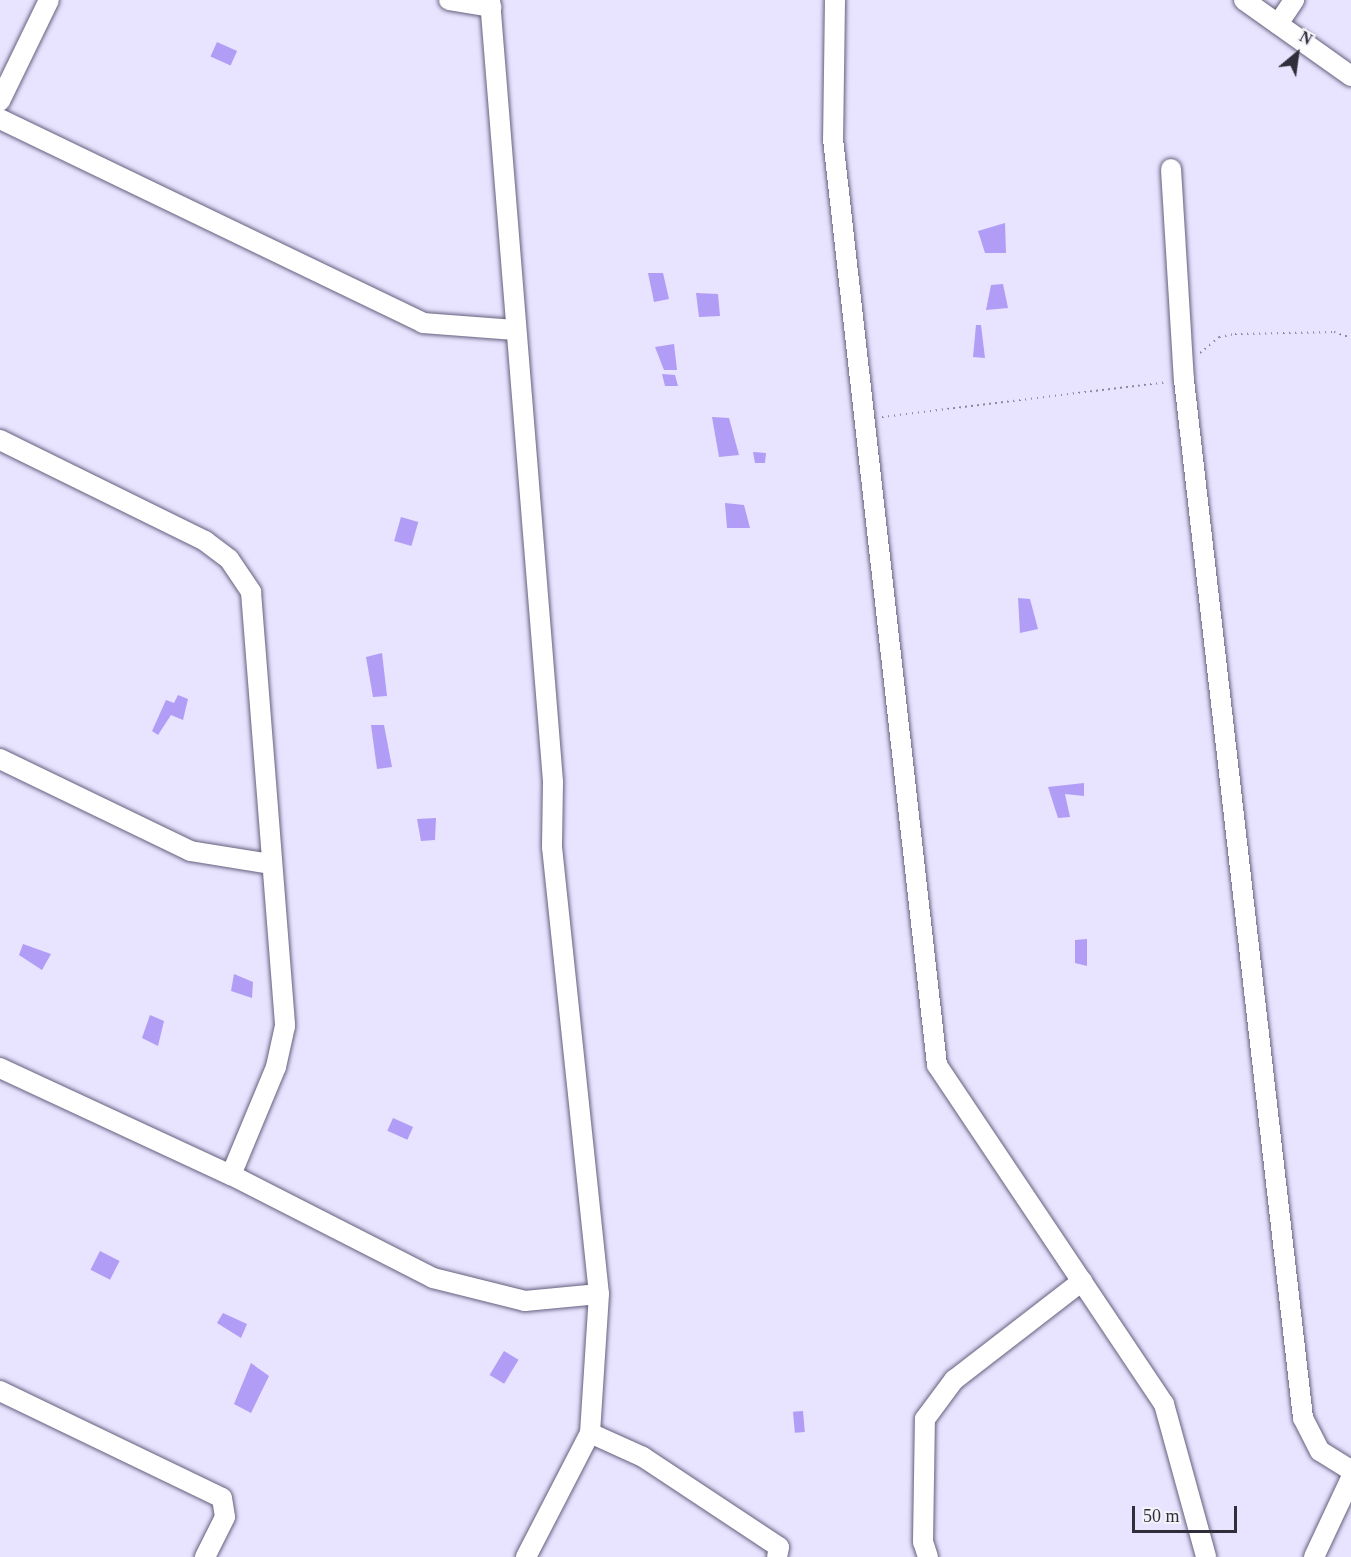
<!DOCTYPE html>
<style>
body{margin:0}
#map{position:relative;width:1351px;height:1557px;overflow:hidden;background:#e8e3ff;font-family:"Times New Roman",serif}
div>[style]{position:absolute}
.building>*{inset:0;background:#b19df5;transform-origin:0 0}
.path>*{height:2px;margin-top:-1px;transform-origin:0;background:repeating-linear-gradient(90deg,#8c889c 0 1.5px,transparent 0 6px)}
.roads{filter:drop-shadow(0 0 2px #65607d) drop-shadow(0 0 2px #65607d)}
.minor>*{height:20px;margin:-10px;padding:0 10px;transform-origin:10px;border-radius:10px;background:#fff}
span{translate:-50% -50%;white-space:nowrap;text-align:center;line-height:1.15;-webkit-text-stroke:4.5px #f4f3fa;paint-order:stroke}
.north{position:absolute;left:1267px;top:24px;width:60px;height:60px;-webkit-text-stroke:4px #f4f3fa;paint-order:stroke;rotate:29deg;font-size:16px;font-weight:700;line-height:24px;text-align:center;color:#312e3c}
.north::after{content:'';display:block;margin:auto;width:21px;height:27px;background:#312e3c;clip-path:polygon(50% 0,100% 100%,50% 72%,0 100%)}
.scale{position:absolute;left:1132px;top:1506px;width:105px;height:27px;box-sizing:border-box;border:3px solid #312e3c;border-top:0;padding-left:8px;font-size:18px;line-height:21px;white-space:nowrap;color:#312e3c;-webkit-text-stroke:4px #f4f3fa;paint-order:stroke}
</style>
<div id="map">
<div class="building">
<div style="left:217px;top:42px;width:22px;height:16px;rotate:24deg"></div>
<div style="clip-path:polygon(1005px 223px,1006px 253px,985px 253px,978px 231px)"></div>
<div style="clip-path:polygon(648px 273px,663px 273px,669px 299px,654px 302px)"></div>
<div style="clip-path:polygon(1003px 284px,1008px 308px,986px 310px,991px 285px)"></div>
<div style="clip-path:polygon(696px 293px,718px 294px,720px 316px,699px 317px)"></div>
<div style="clip-path:polygon(976px 325px,981px 325px,985px 358px,973px 357px)"></div>
<div style="clip-path:polygon(674px 344px,677px 370px,664px 370px,655px 347px)"></div>
<div style="clip-path:polygon(662px 374px,675px 375px,678px 386px,665px 386px)"></div>
<div style="clip-path:polygon(712px 417px,729px 418px,739px 455px,719px 457px)"></div>
<div style="clip-path:polygon(753px 452px,766px 453px,765px 463px,755px 463px)"></div>
<div style="clip-path:polygon(725px 503px,744px 505px,750px 528px,727px 528px)"></div>
<div style="left:401px;top:517px;width:18px;height:25px;rotate:16deg"></div>
<div style="clip-path:polygon(1018px 598px,1030px 599px,1038px 629px,1020px 633px)"></div>
<div style="clip-path:polygon(382px 653px,387px 696px,373px 697px,366px 657px)"></div>
<div style="clip-path:polygon(178px 695px,188px 699px,183px 720px,171px 715px,158px 735px,152px 731px,166px 700px,174px 703px)"></div>
<div style="clip-path:polygon(371px 725px,384px 725px,392px 767px,377px 769px)"></div>
<div style="clip-path:polygon(1084px 783px,1084px 796px,1065px 794px,1070px 817px,1058px 818px,1048px 787px)"></div>
<div style="clip-path:polygon(436px 818px,435px 840px,421px 841px,417px 819px)"></div>
<div style="clip-path:polygon(1087px 939px,1087px 966px,1075px 963px,1075px 940px)"></div>
<div style="clip-path:polygon(23px 944px,51px 954px,42px 970px,19px 955px)"></div>
<div style="clip-path:polygon(234px 974px,253px 982px,252px 998px,231px 991px)"></div>
<div style="clip-path:polygon(150px 1015px,164px 1021px,158px 1046px,142px 1038px)"></div>
<div style="left:393px;top:1118px;width:22px;height:14px;rotate:24deg"></div>
<div style="left:100px;top:1251px;width:22px;height:21px;rotate:27deg"></div>
<div style="clip-path:polygon(223px 1313px,247px 1324px,241px 1338px,217px 1323px)"></div>
<div style="left:504px;top:1351px;width:17px;height:28px;rotate:31deg"></div>
<div style="clip-path:polygon(251px 1363px,269px 1376px,251px 1413px,234px 1404px)"></div>
<div style="left:803px;top:1411px;width:21px;height:10px;rotate:85deg"></div>
</div>
<div class="path">
<div style="left:1200px;top:353px;width:25px;rotate:-40deg"></div>
<div style="left:1219px;top:337px;width:16px;rotate:-11deg"></div>
<div style="left:1235px;top:334px;width:99px;rotate:-1.2deg"></div>
<div style="left:1334px;top:332px;width:18px;rotate:19deg"></div>
<div style="left:882px;top:417px;width:288px;rotate:-7deg"></div>
</div>
<div class="roads">
<div class="minor">
<div style="left:449px;top:0;width:43px;rotate:9.5deg"></div>
<div style="left:490px;top:0;width:785px;rotate:85.39deg"></div>
<div style="left:553px;top:782px;width:65px;rotate:90.9deg"></div>
<div style="left:552px;top:847px;width:449px;rotate:84deg"></div>
<div style="left:599px;top:1294px;width:139px;rotate:93.7deg"></div>
<div style="left:590px;top:1433px;width:140px;rotate:117.3deg"></div>
<div style="left:835px;top:0;width:139px;rotate:90.8deg"></div>
<div style="left:833px;top:139px;width:932px;rotate:83.59deg"></div>
<div style="left:937px;top:1065px;width:408px;rotate:56.2deg"></div>
<div style="left:1164px;top:1404px;width:159px;rotate:74.6deg"></div>
<div style="left:1244px;top:0;width:131px;rotate:35.4deg"></div>
<div style="left:1278px;top:24px;width:29px;rotate:-56deg"></div>
<div style="left:0;top:101px;width:112px;rotate:-64.1deg"></div>
<div style="left:0;top:119px;width:470px;rotate:25.7deg"></div>
<div style="left:423px;top:323px;width:92px;rotate:4.4deg"></div>
<div style="left:1171px;top:169px;width:211px;rotate:86.5deg"></div>
<div style="left:1184px;top:380px;width:1045px;rotate:83.46deg"></div>
<div style="left:1303px;top:1418px;width:37px;rotate:63deg"></div>
<div style="left:1320px;top:1451px;width:36px;rotate:32deg"></div>
<div style="left:0;top:440px;width:229px;rotate:26.2deg"></div>
<div style="left:205px;top:541px;width:30px;rotate:37deg"></div>
<div style="left:229px;top:559px;width:40px;rotate:56deg"></div>
<div style="left:251px;top:592px;width:435px;rotate:85.5deg"></div>
<div style="left:285px;top:1026px;width:42px;rotate:102.4deg"></div>
<div style="left:276px;top:1067px;width:117px;rotate:112.6deg"></div>
<div style="left:0;top:759px;width:211px;rotate:25.8deg"></div>
<div style="left:190px;top:851px;width:81px;rotate:9.2deg"></div>
<div style="left:0;top:1068px;width:255px;rotate:24.9deg"></div>
<div style="left:231px;top:1175px;width:227px;rotate:27deg"></div>
<div style="left:433px;top:1278px;width:95px;rotate:14deg"></div>
<div style="left:525px;top:1301px;width:74px;rotate:-5.4deg"></div>
<div style="left:0;top:1391px;width:246px;rotate:25.7deg"></div>
<div style="left:222px;top:1498px;width:19px;rotate:81deg"></div>
<div style="left:225px;top:1517px;width:45px;rotate:116.6deg"></div>
<div style="left:590px;top:1433px;width:58px;rotate:24.4deg"></div>
<div style="left:643px;top:1457px;width:163px;rotate:33.5deg"></div>
<div style="left:779px;top:1547px;width:10px;rotate:101deg"></div>
<div style="left:928px;top:1557px;width:16px;rotate:-108deg"></div>
<div style="left:923px;top:1542px;width:123px;rotate:-89.1deg"></div>
<div style="left:925px;top:1419px;width:49px;rotate:-53.4deg"></div>
<div style="left:954px;top:1380px;width:162px;rotate:-37.7deg"></div>
<div style="left:1314px;top:1557px;width:87px;rotate:-64.9deg"></div>
</div>
</div>
<div class="north">N</div>
<div class="scale">50 m</div>
</div>
